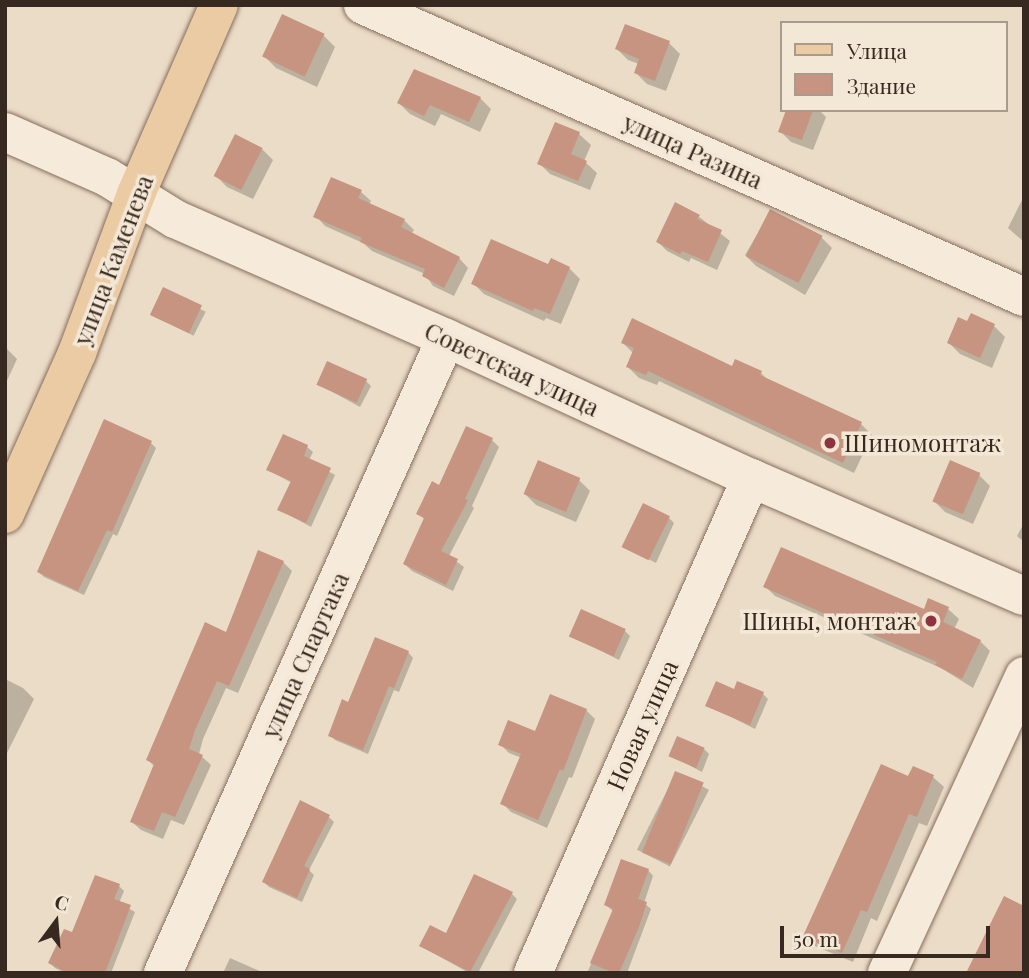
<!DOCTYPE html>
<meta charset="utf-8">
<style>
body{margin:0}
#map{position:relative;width:1029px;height:978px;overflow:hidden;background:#ebdcc7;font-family:"Playfair Display",serif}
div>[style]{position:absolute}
.shadow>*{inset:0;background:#0003;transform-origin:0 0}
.building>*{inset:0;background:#c69480;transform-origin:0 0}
.roads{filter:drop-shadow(0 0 2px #866e5e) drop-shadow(0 0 2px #866e5e)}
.minor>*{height:38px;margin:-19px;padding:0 19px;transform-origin:19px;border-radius:19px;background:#f6eada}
.major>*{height:38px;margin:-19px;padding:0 19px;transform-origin:19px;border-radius:19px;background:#ebcba3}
.dots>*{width:19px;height:19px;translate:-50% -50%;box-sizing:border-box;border:4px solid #f3e7d6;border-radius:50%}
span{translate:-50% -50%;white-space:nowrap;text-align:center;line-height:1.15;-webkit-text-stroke:7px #f3e7d6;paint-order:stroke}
.street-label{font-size:24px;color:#372820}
.poi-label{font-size:24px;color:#372820}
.left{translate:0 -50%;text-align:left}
.right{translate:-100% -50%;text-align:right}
.frame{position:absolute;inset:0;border:7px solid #372820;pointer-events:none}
.legend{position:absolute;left:780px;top:21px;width:228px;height:91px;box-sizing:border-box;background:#f3e7d6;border:2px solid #a89b8d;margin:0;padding:9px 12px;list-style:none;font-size:21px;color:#372820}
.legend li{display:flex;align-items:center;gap:14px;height:35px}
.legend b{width:35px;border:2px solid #a89b8d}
.north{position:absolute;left:21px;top:887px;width:70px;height:70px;-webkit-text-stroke:5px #f3e7d6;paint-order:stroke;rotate:16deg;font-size:19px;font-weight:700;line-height:28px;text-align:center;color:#372820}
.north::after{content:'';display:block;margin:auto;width:24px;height:32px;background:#372820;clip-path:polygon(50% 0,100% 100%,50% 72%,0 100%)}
.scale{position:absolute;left:780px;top:926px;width:210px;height:32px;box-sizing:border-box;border:4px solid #372820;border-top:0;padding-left:9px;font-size:21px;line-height:24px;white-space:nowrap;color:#372820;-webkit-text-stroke:5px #f3e7d6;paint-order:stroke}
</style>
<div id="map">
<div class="shadow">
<div style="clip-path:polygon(283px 17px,324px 36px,335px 47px,317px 87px,276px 68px,265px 57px)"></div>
<div style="clip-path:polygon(669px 43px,680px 54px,666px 91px,647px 84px,636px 73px,639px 64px,628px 60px,617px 49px)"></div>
<div style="clip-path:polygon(480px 98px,491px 109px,480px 132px,441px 114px,435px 126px,410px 114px,399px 103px)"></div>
<div style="clip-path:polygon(788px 110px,819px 110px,826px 117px,813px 150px,791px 142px,780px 131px)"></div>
<div style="clip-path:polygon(556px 124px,579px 134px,591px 145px,584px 161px,597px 173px,590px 190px,550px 174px,539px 163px)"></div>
<div style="clip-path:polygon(262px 149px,273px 160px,253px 199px,227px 187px,216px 176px)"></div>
<div style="clip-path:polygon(361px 192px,371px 201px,369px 205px,404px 220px,414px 230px,412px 233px,459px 258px,468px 268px,454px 296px,433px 286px,425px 274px,372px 251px,363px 243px,325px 226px,316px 216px)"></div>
<div style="clip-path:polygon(1024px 196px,1024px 242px,1008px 228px)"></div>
<div style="clip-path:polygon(771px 211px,821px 237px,832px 248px,805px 295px,756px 266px,745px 255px)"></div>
<div style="clip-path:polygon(698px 216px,730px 241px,717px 270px,691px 258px,689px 262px,667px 251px,658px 242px)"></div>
<div style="clip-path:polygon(549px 267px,569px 268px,580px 279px,561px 324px,546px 318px,544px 321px,484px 294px,473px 283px)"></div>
<div style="left:163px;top:290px;width:48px;height:27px;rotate:27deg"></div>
<div style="clip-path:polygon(968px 323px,994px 326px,1005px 337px,992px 368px,960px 354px,949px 343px)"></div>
<div style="clip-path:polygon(623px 343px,761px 373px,769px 381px,861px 424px,872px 435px,854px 473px,659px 381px,657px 385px,639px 378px,628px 367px,634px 354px)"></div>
<div style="clip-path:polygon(5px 347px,17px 359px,5px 385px)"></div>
<div style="clip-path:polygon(366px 381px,371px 386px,360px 407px,318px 384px)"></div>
<div style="clip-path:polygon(284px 436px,307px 447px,313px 452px,309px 460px,335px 475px,311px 527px,280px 510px,292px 483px,268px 470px)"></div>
<div style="clip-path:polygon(492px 440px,499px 447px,472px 506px,474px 508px,449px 556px,464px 567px,453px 591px,412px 571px,405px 564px,425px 520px,418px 513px)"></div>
<div style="clip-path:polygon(151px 443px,156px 448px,117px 536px,113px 534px,84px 595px,44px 577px,39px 572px)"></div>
<div style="clip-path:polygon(979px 475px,990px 486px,973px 524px,945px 512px,934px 501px)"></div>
<div style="clip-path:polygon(579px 480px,590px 491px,576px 522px,536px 505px,525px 494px)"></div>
<div style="clip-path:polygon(669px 518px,674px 523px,656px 563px,625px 547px)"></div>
<div style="clip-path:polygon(1024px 523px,1024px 542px,1017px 536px)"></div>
<div style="clip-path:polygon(283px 562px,292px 571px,238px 693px,226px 688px,203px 739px,199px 754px,211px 765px,184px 825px,171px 820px,163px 839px,141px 830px,132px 822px,155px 767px,148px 760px)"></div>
<div style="clip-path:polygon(765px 586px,925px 611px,929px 601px,948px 609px,959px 619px,954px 629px,980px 641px,990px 651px,973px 688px,941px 668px,775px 596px)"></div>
<div style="clip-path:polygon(625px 631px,630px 636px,619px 660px,571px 636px)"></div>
<div style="clip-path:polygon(408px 652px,413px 658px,399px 692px,394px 690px,368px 754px,335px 740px,330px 735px,349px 704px)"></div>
<div style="clip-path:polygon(5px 679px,23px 688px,34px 699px,5px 757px)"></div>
<div style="clip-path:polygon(735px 691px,763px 694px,768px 699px,755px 729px,707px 705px)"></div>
<div style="clip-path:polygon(586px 710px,595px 719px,572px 778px,569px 777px,547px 828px,511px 812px,502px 803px,522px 758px,509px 753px,500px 744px,536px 733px)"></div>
<div style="clip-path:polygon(704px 749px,709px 754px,702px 772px,670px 755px)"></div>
<div style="clip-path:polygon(913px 768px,933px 777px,944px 787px,927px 826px,919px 823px,877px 921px,871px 918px,853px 962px,815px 946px,805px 935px)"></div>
<div style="left:676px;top:773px;width:37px;height:86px;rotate:27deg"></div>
<div style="clip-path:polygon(329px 817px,334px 822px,309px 870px,314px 875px,302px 902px,269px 887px,264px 882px)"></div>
<div style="clip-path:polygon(648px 870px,653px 876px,644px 903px,651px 909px,627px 973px,587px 973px,614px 912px,606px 905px)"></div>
<div style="clip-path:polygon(119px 886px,124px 891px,119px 903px,135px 912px,111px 973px,65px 973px,55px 968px,50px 963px)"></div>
<div style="clip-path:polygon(512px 894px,517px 899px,478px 973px,469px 973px,421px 946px,447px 935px)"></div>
<div style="clip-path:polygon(230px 958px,262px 972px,262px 973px,223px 973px)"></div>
</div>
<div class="building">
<div style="left:282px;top:14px;width:47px;height:47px;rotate:25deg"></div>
<div style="clip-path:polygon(625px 24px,670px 41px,655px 81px,634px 73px,639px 59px,615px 49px)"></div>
<div style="clip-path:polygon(414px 69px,481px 97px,469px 122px,430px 105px,424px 116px,397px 103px)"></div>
<div style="clip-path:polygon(786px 110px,813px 110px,802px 140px,778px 132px)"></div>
<div style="clip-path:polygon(555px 122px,580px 132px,571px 154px,587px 161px,578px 181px,537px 164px)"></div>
<div style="left:235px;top:134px;width:31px;height:47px;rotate:27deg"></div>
<div style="clip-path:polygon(331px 177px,362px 190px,358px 198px,405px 219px,401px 227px,460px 257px,444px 288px,422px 276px,425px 269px,360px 242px,362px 238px,313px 217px)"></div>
<div style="clip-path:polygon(675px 202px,700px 215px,697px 219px,722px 230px,708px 262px,682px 251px,680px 254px,656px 242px)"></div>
<div style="left:770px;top:209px;width:59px;height:53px;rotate:27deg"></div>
<div style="clip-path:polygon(491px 239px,548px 264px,551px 258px,570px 267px,550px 314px,534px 308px,533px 311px,471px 284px)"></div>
<div style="left:163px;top:287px;width:43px;height:31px;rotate:25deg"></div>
<div style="clip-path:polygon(971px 313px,995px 324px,980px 358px,947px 343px,958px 317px,967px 321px)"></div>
<div style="clip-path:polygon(632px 318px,732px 366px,735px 359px,762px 371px,760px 375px,862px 422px,843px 463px,648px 371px,646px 375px,626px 367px,634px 348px,621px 343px)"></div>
<div style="left:327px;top:361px;width:44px;height:26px;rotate:24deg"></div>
<div style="clip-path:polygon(104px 419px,152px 441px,112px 532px,107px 530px,78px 591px,37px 572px)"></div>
<div style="clip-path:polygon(466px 426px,493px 438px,465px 499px,468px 500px,441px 551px,458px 559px,446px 585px,403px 564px,424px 518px,416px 514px,432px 481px,439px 485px)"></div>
<div style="clip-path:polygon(283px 434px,308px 445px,304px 456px,331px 468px,306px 523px,277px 510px,291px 481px,266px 470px)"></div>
<div style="left:538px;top:460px;width:46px;height:37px;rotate:23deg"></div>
<div style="left:950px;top:460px;width:33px;height:45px;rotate:23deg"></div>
<div style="left:643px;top:503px;width:30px;height:49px;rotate:26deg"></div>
<div style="clip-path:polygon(781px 547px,924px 609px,928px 598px,949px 607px,943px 622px,981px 640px,962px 679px,935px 665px,937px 662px,763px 587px)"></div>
<div style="clip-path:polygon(258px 550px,284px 561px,229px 686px,217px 681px,195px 730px,189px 749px,203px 755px,175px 817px,162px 812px,154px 831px,130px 822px,154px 764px,146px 760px,205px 622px,226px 632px)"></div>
<div style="left:581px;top:609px;width:49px;height:30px;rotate:24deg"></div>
<div style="clip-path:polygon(375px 637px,409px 651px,394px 688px,389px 686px,363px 750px,328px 736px,342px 699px,348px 702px)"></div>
<div style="clip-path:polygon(716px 681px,734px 689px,737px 681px,764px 692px,750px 725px,705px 706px)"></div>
<div style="clip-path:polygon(550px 694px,587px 709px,563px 771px,560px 769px,538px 820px,500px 804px,521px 754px,498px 745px,508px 720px,535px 731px)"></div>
<div style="left:677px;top:736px;width:30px;height:22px;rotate:23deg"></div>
<div style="clip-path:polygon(881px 764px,908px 776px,913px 766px,934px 775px,917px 817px,909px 814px,867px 912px,861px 910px,842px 953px,803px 936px)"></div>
<div style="left:675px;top:771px;width:31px;height:88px;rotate:22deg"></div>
<div style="clip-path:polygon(300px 800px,330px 815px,304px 866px,310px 869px,297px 898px,262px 882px)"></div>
<div style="clip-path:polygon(621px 859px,649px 869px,638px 899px,647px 902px,639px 927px,619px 973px,614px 973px,590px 963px,613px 909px,604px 905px)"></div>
<div style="clip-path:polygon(474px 874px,513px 892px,470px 972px,419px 946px,430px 925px,446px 933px)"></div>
<div style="clip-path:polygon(95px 875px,120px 884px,114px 899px,131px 905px,105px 973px,68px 973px,48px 963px,64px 929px,72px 932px)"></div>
<div style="clip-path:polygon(1004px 896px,1024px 906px,1024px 973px,966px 973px)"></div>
</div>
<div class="roads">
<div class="minor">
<div style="left:363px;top:5px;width:723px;rotate:23.83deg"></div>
<div style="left:5px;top:132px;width:111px;rotate:23.8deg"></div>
<div style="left:107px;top:177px;width:80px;rotate:31.7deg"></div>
<div style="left:175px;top:219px;width:296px;rotate:23.7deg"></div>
<div style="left:446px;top:338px;width:336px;rotate:24.7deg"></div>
<div style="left:751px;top:478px;width:297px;rotate:23.4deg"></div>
<div style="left:163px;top:973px;width:695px;rotate:-65.98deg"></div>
<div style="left:533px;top:973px;width:541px;rotate:-66.23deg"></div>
<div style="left:887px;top:973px;width:327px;rotate:-65.2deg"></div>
</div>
<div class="major">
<div style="left:5px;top:514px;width:176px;rotate:-65.9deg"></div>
<div style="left:77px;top:353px;width:170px;rotate:-69.6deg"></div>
<div style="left:136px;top:194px;width:206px;rotate:-66.3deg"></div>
</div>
</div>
<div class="dots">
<div style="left:830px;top:443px;background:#903340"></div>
<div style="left:931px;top:621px;background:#903340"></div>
</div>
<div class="street-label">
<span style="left:693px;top:151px;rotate:24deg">улица Разина</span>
<span style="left:113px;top:260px;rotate:-69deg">улица Каменева</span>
<span style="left:512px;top:369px;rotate:25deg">Советская улица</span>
<span style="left:305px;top:655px;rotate:-66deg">улица Спартака</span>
<span style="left:642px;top:725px;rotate:-66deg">Новая улица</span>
</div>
<div class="poi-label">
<span class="left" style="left:844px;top:443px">Шиномонтаж</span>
<span class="right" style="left:917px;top:621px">Шины, монтаж</span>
</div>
<div class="frame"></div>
<ul class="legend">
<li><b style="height:9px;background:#ebcba3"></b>Улица</li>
<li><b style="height:19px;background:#c69480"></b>Здание</li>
</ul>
<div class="north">С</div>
<div class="scale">50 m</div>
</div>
